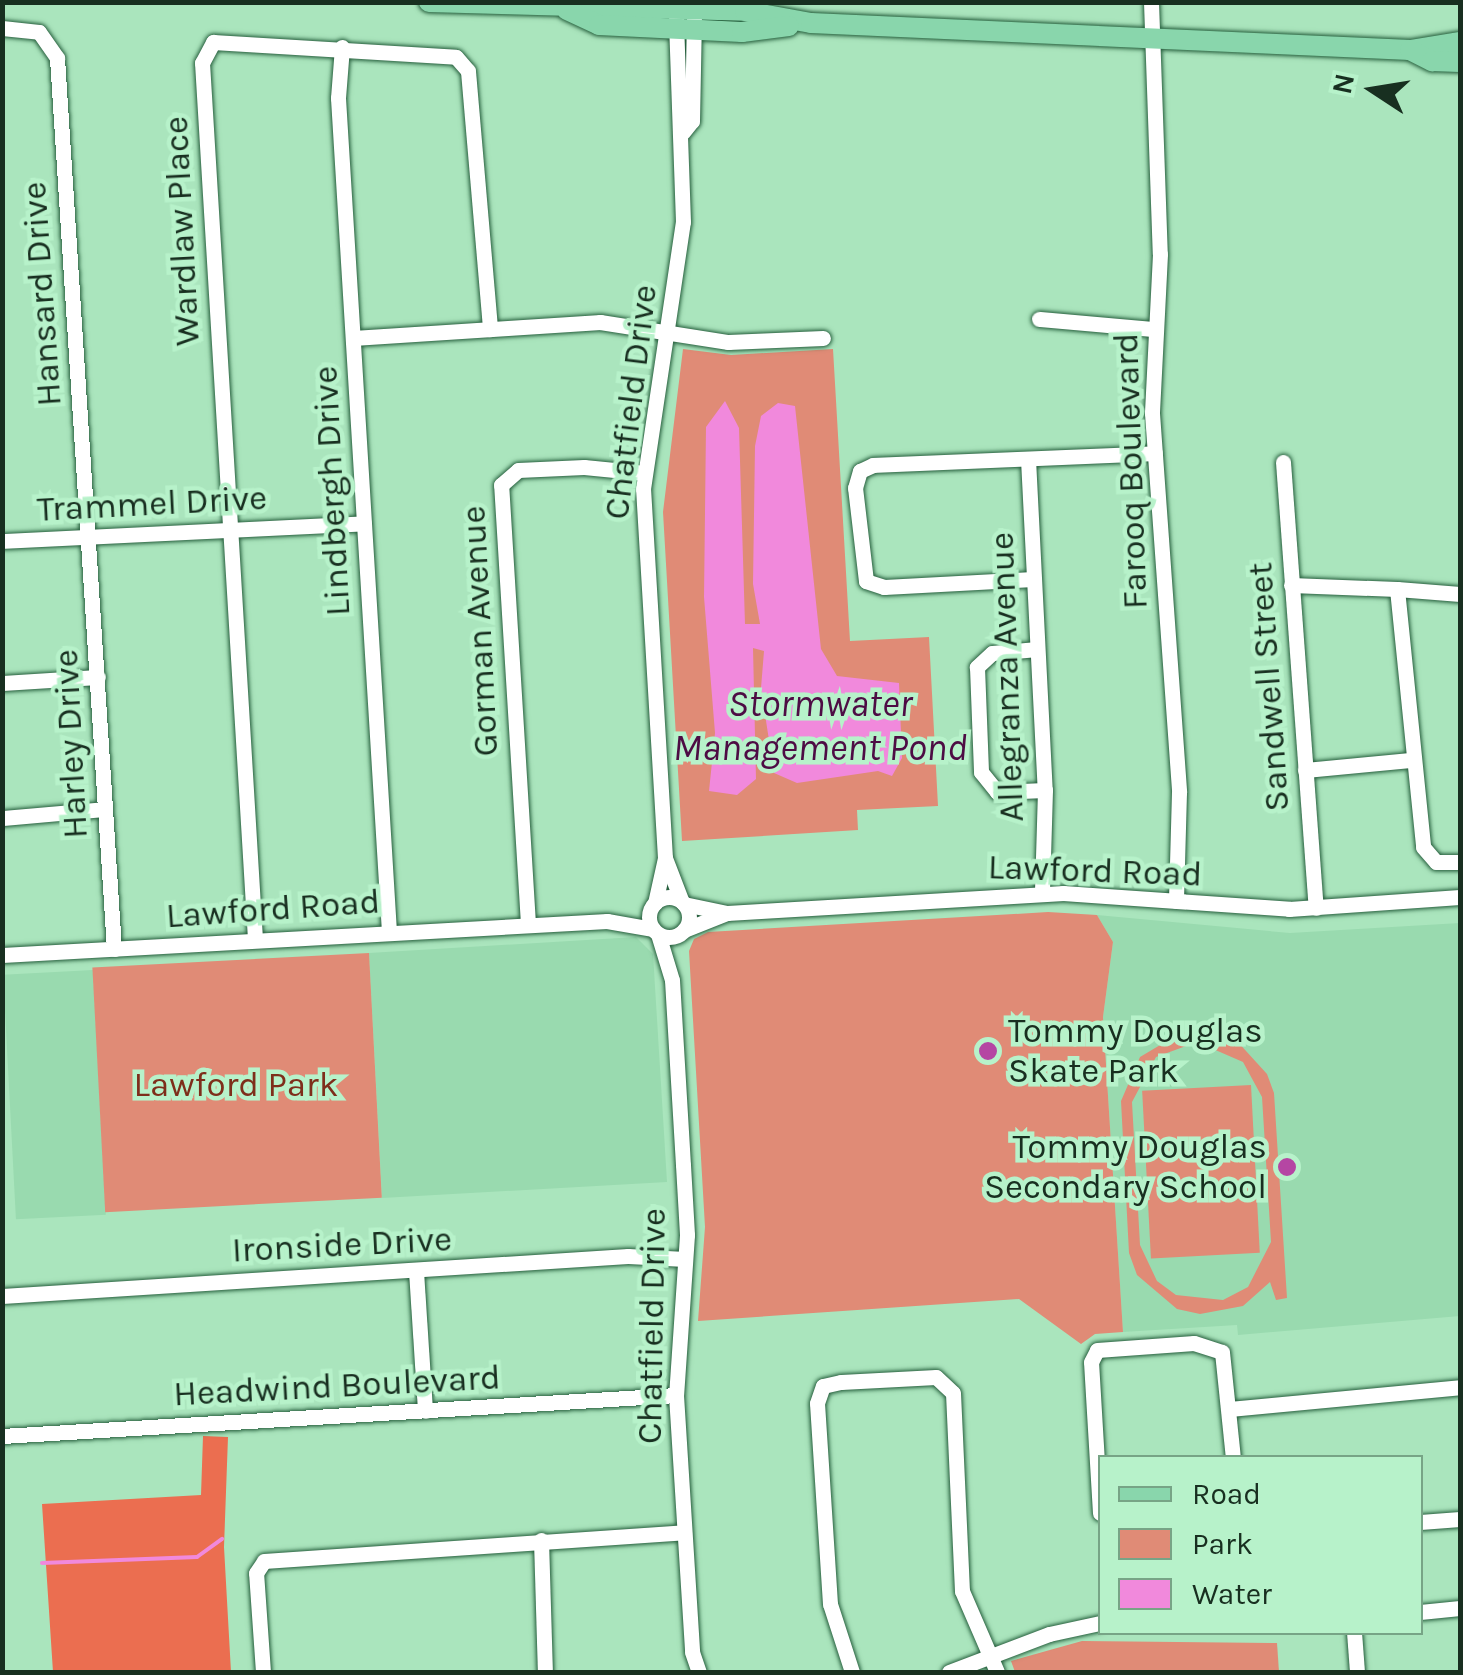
<!DOCTYPE html>
<style>
body{margin:0}
#map{position:relative;width:1463px;height:1675px;overflow:hidden;background:#aae5bd;font-family:Karla,sans-serif}
div>[style]{position:absolute}
.built>*{inset:0;background:#99daaf;transform-origin:0 0}
.green>*{inset:0;background:#e08b76;transform-origin:0 0}
.forest>*{inset:0;background:#eb6e50}
.water>*{inset:0;background:#f189dc}
.stream>*{height:4px;margin:-2px;padding:0 2px;transform-origin:2px;border-radius:2px;background:#f189dc}
.roads{filter:drop-shadow(0 0 2px #265f3d) drop-shadow(0 0 2px #265f3d)}
.minor>*{height:15px;margin:-7.5px;padding:0 7.5px;transform-origin:7.5px;border-radius:7.5px;background:#fff}
.minor>.ring{margin:-7.5px;padding:0;box-sizing:content-box;background:none;border:15px solid #fff;border-radius:50%}
.major>*{height:20px;margin:-10px;padding:0 10px;transform-origin:10px;border-radius:10px;background:#89d6ac}
.dots>*{width:28px;height:28px;translate:-50% -50%;box-sizing:border-box;border:5px solid #b7f2ca;border-radius:50%}
span{translate:-50% -50%;white-space:nowrap;text-align:center;line-height:1.15;-webkit-text-stroke:9px #b7f2ca;paint-order:stroke}
.street-label{font-size:35px;color:#182f20}
.poi-label{font-size:35px;color:#182f20}
.left{translate:0 -50%;text-align:left}
.right{translate:-100% -50%;text-align:right}
.park-label{font-size:35px;color:#7e2e1b}
.water-label{font-size:38px;color:#4d0c44;font-style:italic}
.frame{position:absolute;inset:0;border:5px solid #182f20;pointer-events:none}
.legend{position:absolute;left:1098px;top:1455px;width:325px;height:180px;box-sizing:border-box;background:#b7f2ca;border:2px solid #77a486;margin:0;padding:12px 18px;list-style:none;font-size:30px;color:#182f20}
.legend li{display:flex;align-items:center;gap:20px;height:50px}
.legend b{width:50px;border:2px solid #77a486}
.north{position:absolute;left:1323px;top:40px;width:100px;height:100px;-webkit-text-stroke:8px #b7f2ca;paint-order:stroke;rotate:282deg;font-size:28px;font-weight:700;line-height:40px;text-align:center;color:#182f20}
.north::after{content:'';display:block;margin:auto;width:35px;height:45px;background:#182f20;clip-path:polygon(50% 0,100% 100%,50% 72%,0 100%)}
</style>
<div id="map">
<div class="built">
<div style="clip-path:polygon(1097px 915px,1290px 933px,1460px 923px,1460px 1316px,1238px 1335px,1237px 1325px,1123px 1332px,1103px 1017px,1113px 942px)"></div>
<div style="clip-path:polygon(636px 937px,653px 954px,667px 1182px,382px 1198px,369px 953px)"></div>
<div style="left:93px;top:970px;width:245px;height:90px;rotate:87deg"></div>
</div>
<div class="green">
<div style="clip-path:polygon(683px 349px,731px 355px,833px 349px,850px 641px,929px 637px,938px 806px,857px 810px,858px 830px,682px 841px,663px 512px)"></div>
<div style="clip-path:polygon(1048px 912px,1097px 915px,1113px 942px,1103px 1017px,1123px 1332px,1095px 1334px,1081px 1344px,1019px 1299px,698px 1321px,705px 1227px,689px 951px,694px 939px,708px 932px)"></div>
<div style="left:369px;top:953px;width:245px;height:277px;rotate:87deg"></div>
<div style="clip-path:polygon(evenodd,1182px 1032px,1236px 1040px,1267px 1074px,1274px 1093px,1287px 1298px,1276px 1300px,1270px 1282px,1243px 1306px,1200px 1314px,1177px 1309px,1137px 1275px,1129px 1253px,1121px 1101px,1140px 1057px,1182px 1032px,1197px 1042px,1243px 1062px,1262px 1097px,1271px 1242px,1248px 1287px,1223px 1300px,1176px 1295px,1157px 1281px,1140px 1245px,1132px 1102px,1156px 1057px,1197px 1042px)"></div>
<div style="left:1251px;top:1085px;width:168px;height:109px;rotate:87deg"></div>
<div style="clip-path:polygon(1082px 1641px,1277px 1643px,1279px 1672px,1015px 1672px,1011px 1661px)"></div>
</div>
<div class="forest">
<div style="clip-path:polygon(203px 1436px,228px 1437px,224px 1547px,231px 1672px,53px 1672px,42px 1504px,201px 1495px)"></div>
</div>
<div class="water">
<div style="clip-path:polygon(725px 401px,739px 428px,745px 624px,760px 624px,753px 584px,755px 446px,761px 416px,778px 403px,795px 406px,821px 649px,837px 676px,899px 683px,902px 758px,892px 776px,878px 771px,797px 783px,774px 773px,761px 688px,764px 651px,753px 648px,756px 779px,737px 795px,709px 791px,715px 733px,704px 597px,706px 427px)"></div>
</div>
<div class="stream">
<div style="left:42px;top:1563px;width:155px;rotate:-2.2deg"></div>
<div style="left:197px;top:1557px;width:31px;rotate:-36deg"></div>
</div>
<div class="roads">
<div class="minor">
<div style="left:1151px;top:2px;width:252px;rotate:88deg"></div>
<div style="left:1160px;top:254px;width:159px;rotate:92.9deg"></div>
<div style="left:1152px;top:413px;width:380px;rotate:85.9deg"></div>
<div style="left:1179px;top:792px;width:109px;rotate:91.6deg"></div>
<div style="left:2px;top:28px;width:37px;rotate:6deg"></div>
<div style="left:39px;top:32px;width:32px;rotate:55deg"></div>
<div style="left:57px;top:58px;width:893px;rotate:86.34deg"></div>
<div style="left:342px;top:47px;width:51px;rotate:94.5deg"></div>
<div style="left:338px;top:98px;width:835px;rotate:86.5deg"></div>
<div style="left:683px;top:132px;width:14px;rotate:-51deg"></div>
<div style="left:692px;top:121px;width:102px;rotate:-88.9deg"></div>
<div style="left:1039px;top:319px;width:115px;rotate:5deg"></div>
<div style="left:353px;top:338px;width:248px;rotate:-3.7deg"></div>
<div style="left:600px;top:322px;width:130px;rotate:8.9deg"></div>
<div style="left:728px;top:342px;width:95px;rotate:-2.4deg"></div>
<div style="left:1028px;top:459px;width:331px;rotate:87.1deg"></div>
<div style="left:1045px;top:790px;width:103px;rotate:91.7deg"></div>
<div style="left:1283px;top:462px;width:447px;rotate:85.8deg"></div>
<div style="left:2px;top:541px;width:362px;rotate:-2.8deg"></div>
<div style="left:1033px;top:579px;width:149px;rotate:176.9deg"></div>
<div style="left:884px;top:587px;width:19px;rotate:-162deg"></div>
<div style="left:866px;top:581px;width:94px;rotate:-96.7deg"></div>
<div style="left:855px;top:488px;width:18px;rotate:-74deg"></div>
<div style="left:860px;top:471px;width:14px;rotate:-25deg"></div>
<div style="left:873px;top:465px;width:282px;rotate:-2.4deg"></div>
<div style="left:1291px;top:585px;width:106px;rotate:2.2deg"></div>
<div style="left:1460px;top:594px;width:63px;rotate:-175.5deg"></div>
<div style="left:1397px;top:589px;width:259px;rotate:84.2deg"></div>
<div style="left:1423px;top:847px;width:20px;rotate:49deg"></div>
<div style="left:1436px;top:862px;width:24px"></div>
<div style="left:1037px;top:649px;width:45px;rotate:174.9deg"></div>
<div style="left:992px;top:653px;width:21px;rotate:137deg"></div>
<div style="left:977px;top:667px;width:105px;rotate:87.8deg"></div>
<div style="left:981px;top:772px;width:26px;rotate:51deg"></div>
<div style="left:997px;top:792px;width:48px;rotate:-2.4deg"></div>
<div style="left:2px;top:683px;width:96px;rotate:-3.6deg"></div>
<div style="left:1305px;top:770px;width:106px;rotate:-5.4deg"></div>
<div style="left:2px;top:818px;width:103px;rotate:-5deg"></div>
<div style="left:665px;top:858px;width:47px;rotate:68.9deg"></div>
<div class="ring" style="left:649px;top:897px;width:25px;height:25px"></div>
<div style="left:655px;top:903px;width:46px;rotate:-77.5deg"></div>
<div style="left:665px;top:858px;width:370px;rotate:-93.4deg"></div>
<div style="left:643px;top:489px;width:270px;rotate:-81.5deg"></div>
<div style="left:683px;top:222px;width:203px;rotate:-92deg"></div>
<div style="left:684px;top:904px;width:44px;rotate:11.8deg"></div>
<div style="left:727px;top:913px;width:337px;rotate:-3.4deg"></div>
<div style="left:1063px;top:893px;width:227px;rotate:4deg"></div>
<div style="left:1289px;top:909px;width:171px;rotate:-4deg"></div>
<div style="left:528px;top:924px;width:440px;rotate:-93.5deg"></div>
<div style="left:501px;top:485px;width:23px;rotate:-41deg"></div>
<div style="left:518px;top:470px;width:66px;rotate:-2.6deg"></div>
<div style="left:584px;top:467px;width:61px;rotate:5.6deg"></div>
<div style="left:684px;top:930px;width:46px;rotate:-21.6deg"></div>
<div style="left:658px;top:934px;width:48px;rotate:73.1deg"></div>
<div style="left:672px;top:980px;width:185px;rotate:86.6deg"></div>
<div style="left:683px;top:1165px;width:70px;rotate:86.7deg"></div>
<div style="left:687px;top:1235px;width:160px;rotate:93.9deg"></div>
<div style="left:676px;top:1395px;width:257px;rotate:86.4deg"></div>
<div style="left:692px;top:1652px;width:21px;rotate:71deg"></div>
<div style="left:255px;top:939px;width:878px;rotate:-93.46deg"></div>
<div style="left:202px;top:63px;width:24px;rotate:-62deg"></div>
<div style="left:213px;top:42px;width:243px;rotate:3.5deg"></div>
<div style="left:456px;top:57px;width:18px;rotate:49deg"></div>
<div style="left:468px;top:71px;width:259px;rotate:85.1deg"></div>
<div style="left:2px;top:955px;width:606px;rotate:-3.22deg"></div>
<div style="left:607px;top:921px;width:47px;rotate:9.9deg"></div>
<div style="left:416px;top:1271px;width:140px;rotate:86.3deg"></div>
<div style="left:2px;top:1296px;width:627px;rotate:-3.66deg"></div>
<div style="left:628px;top:1256px;width:57px;rotate:3deg"></div>
<div style="left:1229px;top:1409px;width:232px;rotate:-5.4deg"></div>
<div style="left:2px;top:1436px;width:675px;rotate:-3.48deg"></div>
<div style="left:1100px;top:1513px;width:151px;rotate:-93.4deg"></div>
<div style="left:1091px;top:1362px;width:13px;rotate:-63deg"></div>
<div style="left:1097px;top:1350px;width:97px;rotate:-4.1deg"></div>
<div style="left:1194px;top:1343px;width:29px;rotate:18deg"></div>
<div style="left:1222px;top:1352px;width:107px;rotate:84.1deg"></div>
<div style="left:1420px;top:1522px;width:40px;rotate:-4.3deg"></div>
<div style="left:541px;top:1540px;width:132px;rotate:88.3deg"></div>
<div style="left:1420px;top:1612px;width:40px;rotate:-5.7deg"></div>
<div style="left:1354px;top:1632px;width:40px;rotate:85.7deg"></div>
<div style="left:263px;top:1672px;width:99px;rotate:-94deg"></div>
<div style="left:256px;top:1573px;width:14px;rotate:-56deg"></div>
<div style="left:264px;top:1561px;width:421px;rotate:-3.9deg"></div>
<div style="left:852px;top:1672px;width:71px;rotate:-107.9deg"></div>
<div style="left:830px;top:1604px;width:201px;rotate:-93.7deg"></div>
<div style="left:817px;top:1403px;width:18px;rotate:-71deg"></div>
<div style="left:823px;top:1386px;width:18px;rotate:-13deg"></div>
<div style="left:841px;top:1382px;width:95px;rotate:-3deg"></div>
<div style="left:936px;top:1377px;width:23px;rotate:43deg"></div>
<div style="left:953px;top:1393px;width:198px;rotate:87.4deg"></div>
<div style="left:962px;top:1591px;width:88px;rotate:66.6deg"></div>
<div style="left:949px;top:1672px;width:107px;rotate:-20.8deg"></div>
<div style="left:1049px;top:1634px;width:52px;rotate:-12.2deg"></div>
</div>
<div class="major">
<div style="left:429px;top:2px;width:316px;rotate:1.6deg"></div>
<div style="left:745px;top:11px;width:67px;rotate:10.3deg"></div>
<div style="left:811px;top:23px;width:600px;rotate:2.58deg"></div>
<div style="left:1410px;top:50px;width:51px;rotate:-9.1deg"></div>
<div style="left:567px;top:10px;width:35px;rotate:25deg"></div>
<div style="left:599px;top:25px;width:143px;rotate:2.8deg"></div>
<div style="left:742px;top:32px;width:47px;rotate:-7.3deg"></div>
<div style="left:1410px;top:50px;width:25px;rotate:27deg"></div>
<div style="left:1432px;top:61px;width:28px;rotate:2deg"></div>
</div>
</div>
<div class="dots">
<div style="left:988px;top:1051px;background:#b546a3"></div>
<div style="left:1287px;top:1167px;background:#b546a3"></div>
</div>
<div class="street-label">
<span style="left:182px;top:231px;rotate:-93deg">Wardlaw Place</span>
<span style="left:42px;top:294px;rotate:-94deg">Hansard Drive</span>
<span style="left:631px;top:402px;rotate:-83deg">Chatfield Drive</span>
<span style="left:1131px;top:471px;rotate:-92deg">Farooq Boulevard</span>
<span style="left:332px;top:491px;rotate:-93deg">Lindbergh Drive</span>
<span style="left:152px;top:504px;rotate:-3deg">Trammel Drive</span>
<span style="left:480px;top:631px;rotate:-93deg">Gorman Avenue</span>
<span style="left:1007px;top:677px;rotate:-92deg">Allegranza Avenue</span>
<span style="left:1269px;top:687px;rotate:-94deg">Sandwell Street</span>
<span style="left:71px;top:744px;rotate:-93deg">Harley Drive</span>
<span style="left:1095px;top:871px;rotate:2deg">Lawford Road</span>
<span style="left:273px;top:909px;rotate:-4deg">Lawford Road</span>
<span style="left:342px;top:1245px;rotate:-3deg">Ironside Drive</span>
<span style="left:652px;top:1326px;rotate:-89deg">Chatfield Drive</span>
<span style="left:337px;top:1386px;rotate:-3deg">Headwind Boulevard</span>
</div>
<div class="poi-label">
<span class="left" style="left:1008px;top:1051px">Tommy Douglas<br>Skate Park</span>
<span class="right" style="left:1267px;top:1167px">Tommy Douglas<br>Secondary School</span>
</div>
<div class="park-label">
<span style="left:236px;top:1085px">Lawford Park</span>
</div>
<div class="water-label">
<span style="left:820px;top:726px">Stormwater<br>Management Pond</span>
</div>
<div class="frame"></div>
<ul class="legend">
<li><b style="height:12px;background:#89d6ac"></b>Road</li>
<li><b style="height:28px;background:#e08b76"></b>Park</li>
<li><b style="height:28px;background:#f189dc"></b>Water</li>
</ul>
<div class="north">N</div>
</div>
